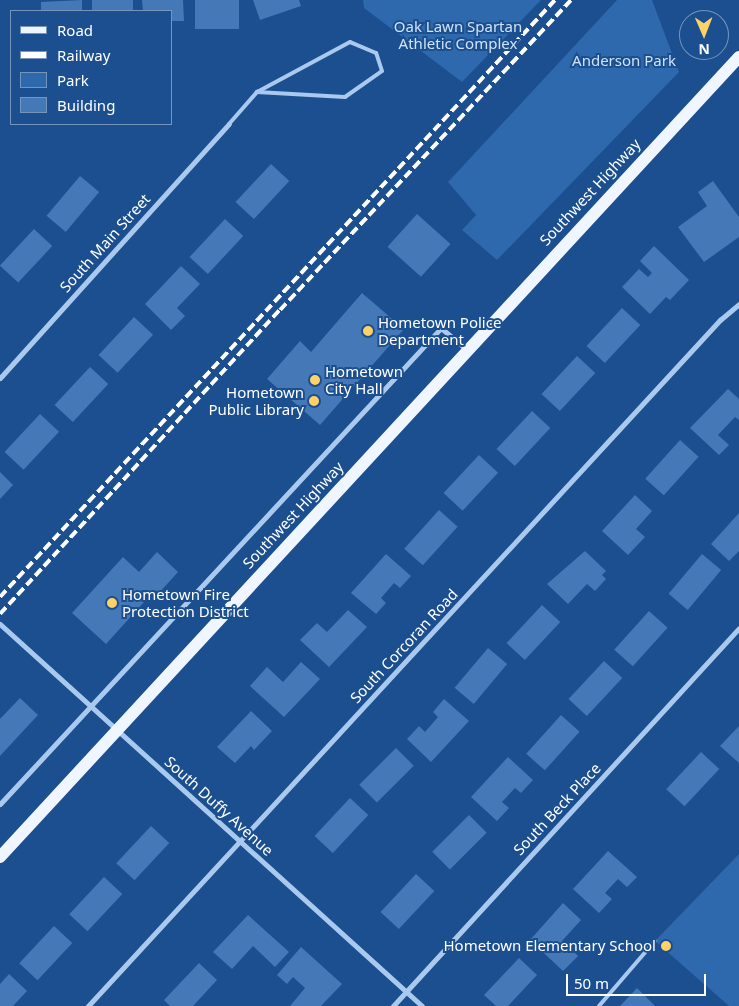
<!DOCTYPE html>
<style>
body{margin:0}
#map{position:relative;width:739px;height:1006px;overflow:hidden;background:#1b4f8f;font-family:"Noto Sans",sans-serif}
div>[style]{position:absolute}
.green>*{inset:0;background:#2e69ad}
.building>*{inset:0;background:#4478b7;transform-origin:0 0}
.service>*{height:4px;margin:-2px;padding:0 2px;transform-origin:2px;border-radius:2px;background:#a9c9ee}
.minor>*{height:5px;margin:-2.5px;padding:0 2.5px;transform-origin:2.5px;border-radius:2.5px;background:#a9c9ee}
.primary>*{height:12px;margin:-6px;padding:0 6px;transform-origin:6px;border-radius:6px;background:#f0f6ff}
.rail>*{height:4px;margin-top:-2px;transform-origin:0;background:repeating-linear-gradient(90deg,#fff 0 9px,transparent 0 13px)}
.dots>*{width:14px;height:14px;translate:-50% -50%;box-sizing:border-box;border:2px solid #1b4f8f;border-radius:50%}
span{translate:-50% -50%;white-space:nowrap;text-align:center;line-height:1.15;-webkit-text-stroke:4px #1b4f8f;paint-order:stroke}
.park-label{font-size:15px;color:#cfe3fa}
.street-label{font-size:15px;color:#fff}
.poi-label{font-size:15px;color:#fff}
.left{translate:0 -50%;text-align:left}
.right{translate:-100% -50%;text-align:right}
.legend{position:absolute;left:10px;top:10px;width:162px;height:115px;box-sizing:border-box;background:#1b4f8f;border:1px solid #7695bc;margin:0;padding:6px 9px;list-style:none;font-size:15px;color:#fff}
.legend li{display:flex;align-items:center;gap:10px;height:25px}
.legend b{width:25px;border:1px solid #7695bc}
.north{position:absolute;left:679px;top:10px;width:50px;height:50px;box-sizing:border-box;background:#1b4f8f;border:1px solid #7695bc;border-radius:50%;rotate:179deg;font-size:14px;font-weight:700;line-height:20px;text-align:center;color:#fff}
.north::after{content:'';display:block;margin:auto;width:18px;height:22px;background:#ffd166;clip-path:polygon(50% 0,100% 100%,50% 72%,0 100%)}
.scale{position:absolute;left:566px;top:974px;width:140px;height:22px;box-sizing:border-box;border:2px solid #fff;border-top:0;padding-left:6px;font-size:15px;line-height:18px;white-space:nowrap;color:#fff;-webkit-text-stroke:4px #1b4f8f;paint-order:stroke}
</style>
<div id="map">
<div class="green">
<div style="clip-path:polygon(363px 0,541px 0,462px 82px,364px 8px)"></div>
<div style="clip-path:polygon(617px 0,652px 0,679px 72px,497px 260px,462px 230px,476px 215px,448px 182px)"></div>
<div style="clip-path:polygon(739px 854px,739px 1006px,729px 1006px,655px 941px)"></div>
</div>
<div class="building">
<div style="clip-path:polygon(82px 0,82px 11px,41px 11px,41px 2px)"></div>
<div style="left:92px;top:0;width:41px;height:11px"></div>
<div style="clip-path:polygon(142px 0,183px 0,184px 21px,171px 21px,171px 11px,143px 11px)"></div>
<div style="left:195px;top:0;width:44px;height:29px"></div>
<div style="clip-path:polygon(253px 0,299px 0,301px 6px,260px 20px)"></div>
<div style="left:271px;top:164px;width:25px;height:52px;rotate:43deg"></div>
<div style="left:80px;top:176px;width:25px;height:52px;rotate:40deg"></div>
<div style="clip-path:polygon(713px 181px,739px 217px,739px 237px,704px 262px,678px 227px,707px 206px,698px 192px)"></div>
<div style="left:417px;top:214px;width:45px;height:44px;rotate:42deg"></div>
<div style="left:225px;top:219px;width:25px;height:52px;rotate:43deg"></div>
<div style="left:34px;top:229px;width:25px;height:50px;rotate:43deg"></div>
<div style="clip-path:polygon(654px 246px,689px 280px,670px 300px,666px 297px,650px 314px,622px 287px,639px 269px,648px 277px,652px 273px,640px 261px)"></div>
<div style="clip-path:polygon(181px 266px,200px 284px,177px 308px,185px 316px,171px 330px,145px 304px)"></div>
<div style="clip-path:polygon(362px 293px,404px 329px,320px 425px,267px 379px,300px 341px,311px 352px)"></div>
<div style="left:622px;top:308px;width:25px;height:52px;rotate:43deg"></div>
<div style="left:134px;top:317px;width:26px;height:52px;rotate:43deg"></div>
<div style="left:577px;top:356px;width:25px;height:52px;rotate:43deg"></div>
<div style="left:90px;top:367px;width:25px;height:52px;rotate:43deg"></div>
<div style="clip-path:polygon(728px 389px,739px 399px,739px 420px,735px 417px,718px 435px,729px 445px,719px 455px,690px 428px)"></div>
<div style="left:532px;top:411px;width:25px;height:52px;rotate:43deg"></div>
<div style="left:40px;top:414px;width:26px;height:52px;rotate:43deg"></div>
<div style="left:680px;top:440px;width:25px;height:52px;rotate:42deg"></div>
<div style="left:479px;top:455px;width:26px;height:52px;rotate:43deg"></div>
<div style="clip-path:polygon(0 472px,13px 485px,0 499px)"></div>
<div style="clip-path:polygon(635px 495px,652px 511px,636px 529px,645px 537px,628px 555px,602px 531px)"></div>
<div style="left:439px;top:510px;width:25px;height:52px;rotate:42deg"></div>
<div style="clip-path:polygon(739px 513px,739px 551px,729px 561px,711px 544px)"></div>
<div style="clip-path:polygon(585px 551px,606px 571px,602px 575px,606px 579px,595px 591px,587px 584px,568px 604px,547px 584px)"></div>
<div style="clip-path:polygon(157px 552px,178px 572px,159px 593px,155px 590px,106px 644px,72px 613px,123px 557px,139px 572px)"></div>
<div style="clip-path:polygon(386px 554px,411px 576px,400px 588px,394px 583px,381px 598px,386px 603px,376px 614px,351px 593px)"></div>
<div style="left:702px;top:554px;width:25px;height:52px;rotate:40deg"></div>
<div style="left:542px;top:605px;width:25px;height:52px;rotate:43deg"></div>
<div style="clip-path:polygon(348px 610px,367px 627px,329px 667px,300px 640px,317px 623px,327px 632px)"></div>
<div style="left:649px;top:611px;width:25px;height:52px;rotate:42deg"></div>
<div style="left:488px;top:648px;width:25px;height:52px;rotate:40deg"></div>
<div style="left:604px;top:661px;width:25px;height:52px;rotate:43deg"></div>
<div style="clip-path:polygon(301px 662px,320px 679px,284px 717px,250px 686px,267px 667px,283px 682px)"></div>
<div style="clip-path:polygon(20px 698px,38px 715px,0 756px,0 719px)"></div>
<div style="clip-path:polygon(444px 699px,469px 721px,431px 762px,407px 739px,419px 726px,425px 732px,438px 717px,433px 712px)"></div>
<div style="clip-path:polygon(251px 711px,272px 731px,254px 750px,251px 746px,235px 763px,217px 747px)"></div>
<div style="left:561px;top:715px;width:25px;height:52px;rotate:42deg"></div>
<div style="clip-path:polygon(739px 726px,739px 763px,720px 746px)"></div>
<div style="left:396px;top:748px;width:25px;height:52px;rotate:45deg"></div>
<div style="left:701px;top:752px;width:25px;height:51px;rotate:43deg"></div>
<div style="clip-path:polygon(508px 757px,533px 780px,521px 793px,515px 788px,502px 802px,509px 808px,497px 821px,471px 797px)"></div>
<div style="left:350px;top:798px;width:25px;height:52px;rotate:43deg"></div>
<div style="left:469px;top:815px;width:25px;height:52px;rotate:45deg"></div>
<div style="left:151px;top:826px;width:25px;height:51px;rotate:43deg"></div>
<div style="clip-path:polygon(608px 851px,637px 877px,627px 887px,618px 879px,605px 893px,612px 899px,599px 913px,573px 889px)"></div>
<div style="left:416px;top:874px;width:25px;height:52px;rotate:43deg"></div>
<div style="left:104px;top:877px;width:25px;height:51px;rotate:43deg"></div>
<div style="clip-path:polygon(563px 903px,581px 920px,562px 941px,578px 956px,563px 971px,530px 940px)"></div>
<div style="clip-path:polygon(248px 915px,289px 952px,275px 967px,253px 946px,232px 969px,213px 952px)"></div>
<div style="left:54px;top:926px;width:25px;height:51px;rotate:43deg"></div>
<div style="clip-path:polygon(301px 947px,342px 984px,321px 1006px,290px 1006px,305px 988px,293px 977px,287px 984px,277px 975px)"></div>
<div style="clip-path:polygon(519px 958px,537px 975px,508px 1006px,496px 1006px,484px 995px)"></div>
<div style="clip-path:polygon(199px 963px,217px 980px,193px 1006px,170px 1006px,164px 1000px)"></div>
<div style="clip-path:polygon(9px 974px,27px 991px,13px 1006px,0 1006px,0 984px)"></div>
<div style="clip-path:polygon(637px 988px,655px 1006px,620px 1006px)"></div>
</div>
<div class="service">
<div style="left:229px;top:124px;width:43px;rotate:-48.8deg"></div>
<div style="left:257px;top:92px;width:88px;rotate:3.3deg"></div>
<div style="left:345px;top:97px;width:45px;rotate:-35.1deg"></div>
<div style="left:382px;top:71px;width:19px;rotate:-108deg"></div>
<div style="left:376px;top:53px;width:28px;rotate:-157deg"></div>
<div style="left:350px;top:42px;width:106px;rotate:151.7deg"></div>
<div style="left:599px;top:1006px;width:86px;rotate:-49.3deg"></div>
</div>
<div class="minor">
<div style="left:0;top:378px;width:342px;rotate:-48deg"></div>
<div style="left:0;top:624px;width:569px;rotate:42.15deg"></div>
<div style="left:0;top:804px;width:649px;rotate:-47.19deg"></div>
<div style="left:441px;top:328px;width:34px;rotate:40deg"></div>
<div style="left:88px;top:1006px;width:933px;rotate:-47.35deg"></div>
<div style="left:720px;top:320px;width:25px;rotate:-40deg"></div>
<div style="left:393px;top:1006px;width:512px;rotate:-47.53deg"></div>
</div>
<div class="primary">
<div style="left:0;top:857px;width:1089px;rotate:-47.27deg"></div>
</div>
<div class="rail">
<div style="left:0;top:597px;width:815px;rotate:-47.09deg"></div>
<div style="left:0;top:614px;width:413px;rotate:-47.4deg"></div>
<div style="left:280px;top:310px;width:425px;rotate:-46.8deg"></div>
</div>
<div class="dots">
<div style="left:368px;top:331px;background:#ffd166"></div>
<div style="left:315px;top:380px;background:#ffd166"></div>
<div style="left:314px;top:401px;background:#ffd166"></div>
<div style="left:112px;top:603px;background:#ffd166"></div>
<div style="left:666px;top:946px;background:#ffd166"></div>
</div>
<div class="park-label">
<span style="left:458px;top:35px">Oak Lawn Spartan<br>Athletic Complex</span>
<span style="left:624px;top:61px">Anderson Park</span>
</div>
<div class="street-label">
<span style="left:590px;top:192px;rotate:-47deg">Southwest Highway</span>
<span style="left:105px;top:243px;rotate:-48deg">South Main Street</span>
<span style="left:293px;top:515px;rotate:-47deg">Southwest Highway</span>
<span style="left:404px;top:646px;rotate:-47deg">South Corcoran Road</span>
<span style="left:219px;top:806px;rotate:42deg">South Duffy Avenue</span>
<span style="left:557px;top:809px;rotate:-47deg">South Beck Place</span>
</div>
<div class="poi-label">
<span class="left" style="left:378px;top:331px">Hometown Police<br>Department</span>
<span class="left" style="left:325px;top:380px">Hometown<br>City Hall</span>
<span class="right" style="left:304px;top:401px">Hometown<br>Public Library</span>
<span class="left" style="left:122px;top:603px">Hometown Fire<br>Protection District</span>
<span class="right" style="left:656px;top:946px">Hometown Elementary School</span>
</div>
<ul class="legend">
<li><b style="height:6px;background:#f0f6ff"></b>Road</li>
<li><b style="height:6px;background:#fff"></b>Railway</li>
<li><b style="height:14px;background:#2e69ad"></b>Park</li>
<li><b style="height:14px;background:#4478b7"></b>Building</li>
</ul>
<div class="north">N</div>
<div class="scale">50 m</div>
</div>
